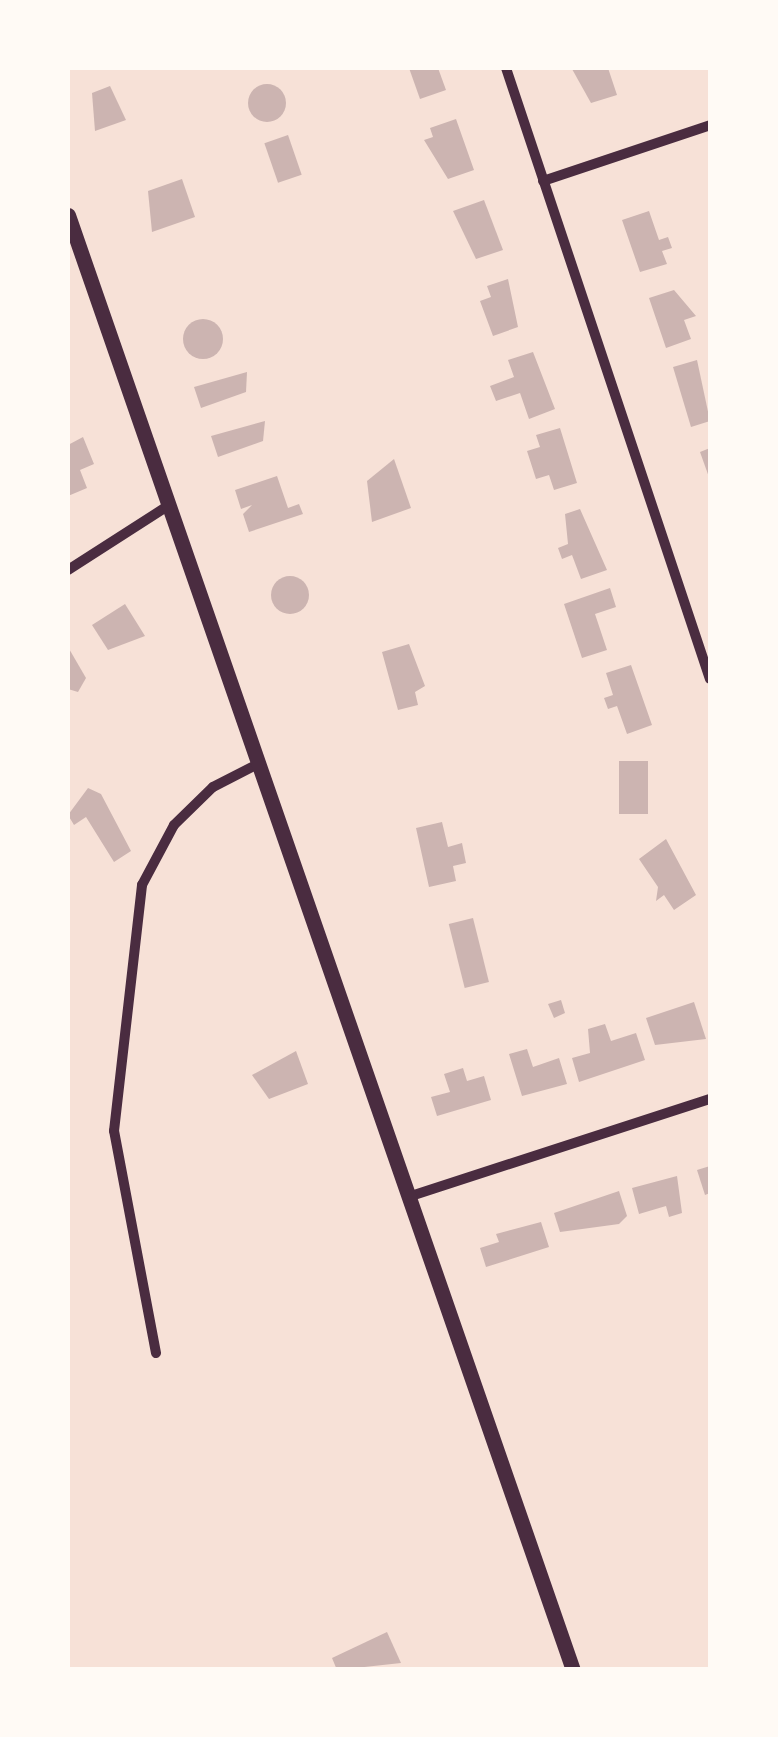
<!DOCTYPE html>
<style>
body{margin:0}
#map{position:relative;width:778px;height:1737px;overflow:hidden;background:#f7e1d7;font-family:Raleway,sans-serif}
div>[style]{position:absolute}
.building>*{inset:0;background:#ccb4b1;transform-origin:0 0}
.round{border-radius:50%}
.minor>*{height:10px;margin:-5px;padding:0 5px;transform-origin:5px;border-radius:5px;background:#4a2c40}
.tertiary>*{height:15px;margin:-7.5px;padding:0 7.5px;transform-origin:7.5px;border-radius:7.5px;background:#4a2c40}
span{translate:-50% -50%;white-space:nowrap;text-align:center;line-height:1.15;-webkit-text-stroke:10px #fffaf5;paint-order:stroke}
.frame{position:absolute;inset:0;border:70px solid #fffaf5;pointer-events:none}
</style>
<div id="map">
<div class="building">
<div style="clip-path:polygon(409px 68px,438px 68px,446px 90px,420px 99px)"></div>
<div style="clip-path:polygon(608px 68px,617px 95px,591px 103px,572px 69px)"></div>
<div class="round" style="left:248px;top:84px;width:38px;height:38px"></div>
<div style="clip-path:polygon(110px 86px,126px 120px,95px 131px,92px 93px)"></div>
<div style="clip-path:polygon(456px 119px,474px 170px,448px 179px,424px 140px,433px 137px,430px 128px)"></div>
<div style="left:288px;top:135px;width:42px;height:25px;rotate:71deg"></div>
<div style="clip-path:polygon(182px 179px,195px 217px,152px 232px,148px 191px)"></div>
<div style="clip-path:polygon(484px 200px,503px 250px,476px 259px,453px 211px)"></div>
<div style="clip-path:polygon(649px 211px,659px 240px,668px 237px,672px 248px,662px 251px,667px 264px,640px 272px,622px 220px)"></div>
<div style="clip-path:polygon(508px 279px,518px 327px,493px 336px,480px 301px,491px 297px,487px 286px)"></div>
<div style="clip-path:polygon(674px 290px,696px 316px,684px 320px,691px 339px,666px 348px,649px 298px)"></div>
<div class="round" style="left:183px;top:319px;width:40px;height:40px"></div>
<div style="clip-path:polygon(533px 352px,555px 409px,529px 419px,520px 393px,496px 401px,490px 386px,514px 377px,508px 360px)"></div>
<div style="clip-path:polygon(697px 360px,710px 421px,691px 427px,673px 367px)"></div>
<div style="clip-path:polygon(247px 372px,246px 392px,201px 408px,194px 387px)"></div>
<div style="clip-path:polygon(265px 421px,263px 441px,218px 457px,211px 436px)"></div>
<div style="clip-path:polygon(560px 428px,577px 483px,554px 490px,549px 475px,536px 479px,527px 451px,540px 447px,536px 435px)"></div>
<div style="clip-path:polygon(83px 437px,94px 464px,80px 470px,87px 488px,68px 496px,68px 445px)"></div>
<div style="clip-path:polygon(710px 448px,710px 480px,700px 452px)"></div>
<div style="clip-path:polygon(394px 459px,411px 508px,372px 522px,367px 481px)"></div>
<div style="clip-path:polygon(277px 476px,288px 508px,299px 504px,303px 514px,249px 532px,243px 514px,252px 505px,241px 509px,235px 490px)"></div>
<div style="clip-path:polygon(580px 509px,607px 570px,581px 579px,572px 555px,562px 559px,558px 548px,568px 544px,565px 514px)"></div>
<div class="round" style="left:271px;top:576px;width:38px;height:38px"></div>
<div style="clip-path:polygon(610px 588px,616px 607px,595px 614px,607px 650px,582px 658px,564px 604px)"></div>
<div style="clip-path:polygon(125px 604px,145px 636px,108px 650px,92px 625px)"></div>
<div style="clip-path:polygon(409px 644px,425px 686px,415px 692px,418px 705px,398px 710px,382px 652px)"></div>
<div style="clip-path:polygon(68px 647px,86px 678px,78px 692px,68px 689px)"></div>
<div style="clip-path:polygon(631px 665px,652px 725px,627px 734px,617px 706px,608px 709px,604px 698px,613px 695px,606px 673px)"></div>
<div style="left:619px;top:761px;width:29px;height:53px"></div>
<div style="clip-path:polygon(88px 788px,101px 794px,131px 851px,114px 862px,86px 817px,74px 825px,68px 815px)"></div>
<div style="clip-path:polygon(442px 822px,448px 847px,462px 843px,466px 863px,453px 866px,456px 881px,429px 887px,416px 828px)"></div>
<div style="clip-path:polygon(666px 839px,696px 895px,674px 910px,664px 895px,656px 901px,658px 887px,639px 859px)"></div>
<div style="left:473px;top:918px;width:66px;height:25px;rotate:76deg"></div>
<div style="clip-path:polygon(561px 1000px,565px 1013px,554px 1018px,548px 1004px)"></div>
<div style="clip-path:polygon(694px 1002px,706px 1039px,655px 1045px,646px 1018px)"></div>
<div style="clip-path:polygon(605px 1024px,611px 1041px,636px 1033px,645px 1060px,579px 1082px,572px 1058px,590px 1053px,588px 1029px)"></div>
<div style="clip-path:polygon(527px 1049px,533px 1067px,559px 1058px,567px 1084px,522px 1096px,509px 1054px)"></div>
<div style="clip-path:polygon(296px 1051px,308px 1084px,269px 1099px,252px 1075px)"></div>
<div style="clip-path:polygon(463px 1068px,467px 1081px,484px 1076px,491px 1100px,437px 1116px,431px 1097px,450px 1092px,444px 1074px)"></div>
<div style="clip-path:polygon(710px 1166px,710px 1193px,705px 1195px,697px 1170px)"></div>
<div style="clip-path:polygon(677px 1176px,682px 1213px,669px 1217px,666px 1206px,639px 1214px,632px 1188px)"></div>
<div style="clip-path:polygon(619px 1191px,627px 1216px,619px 1224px,560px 1232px,554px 1213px)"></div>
<div style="clip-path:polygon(541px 1222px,549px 1247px,486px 1267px,480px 1248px,499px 1242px,496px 1234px)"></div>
<div style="clip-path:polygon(387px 1632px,401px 1663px,337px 1670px,332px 1658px)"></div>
</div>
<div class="minor">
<div style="left:506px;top:68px;width:644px;rotate:71.54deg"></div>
<div style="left:543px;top:181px;width:176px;rotate:-18.5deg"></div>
<div style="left:68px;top:570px;width:117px;rotate:-32.7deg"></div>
<div style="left:411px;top:1196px;width:314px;rotate:-18deg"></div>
<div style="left:156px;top:1353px;width:226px;rotate:-100.7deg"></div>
<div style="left:114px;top:1131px;width:248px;rotate:-83.5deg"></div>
<div style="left:142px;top:885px;width:68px;rotate:-61.9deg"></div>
<div style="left:174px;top:825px;width:54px;rotate:-44.3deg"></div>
<div style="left:213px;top:787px;width:53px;rotate:-27.1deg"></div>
</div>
<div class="tertiary">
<div style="left:68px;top:215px;width:1540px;rotate:70.86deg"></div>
</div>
<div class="frame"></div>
</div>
